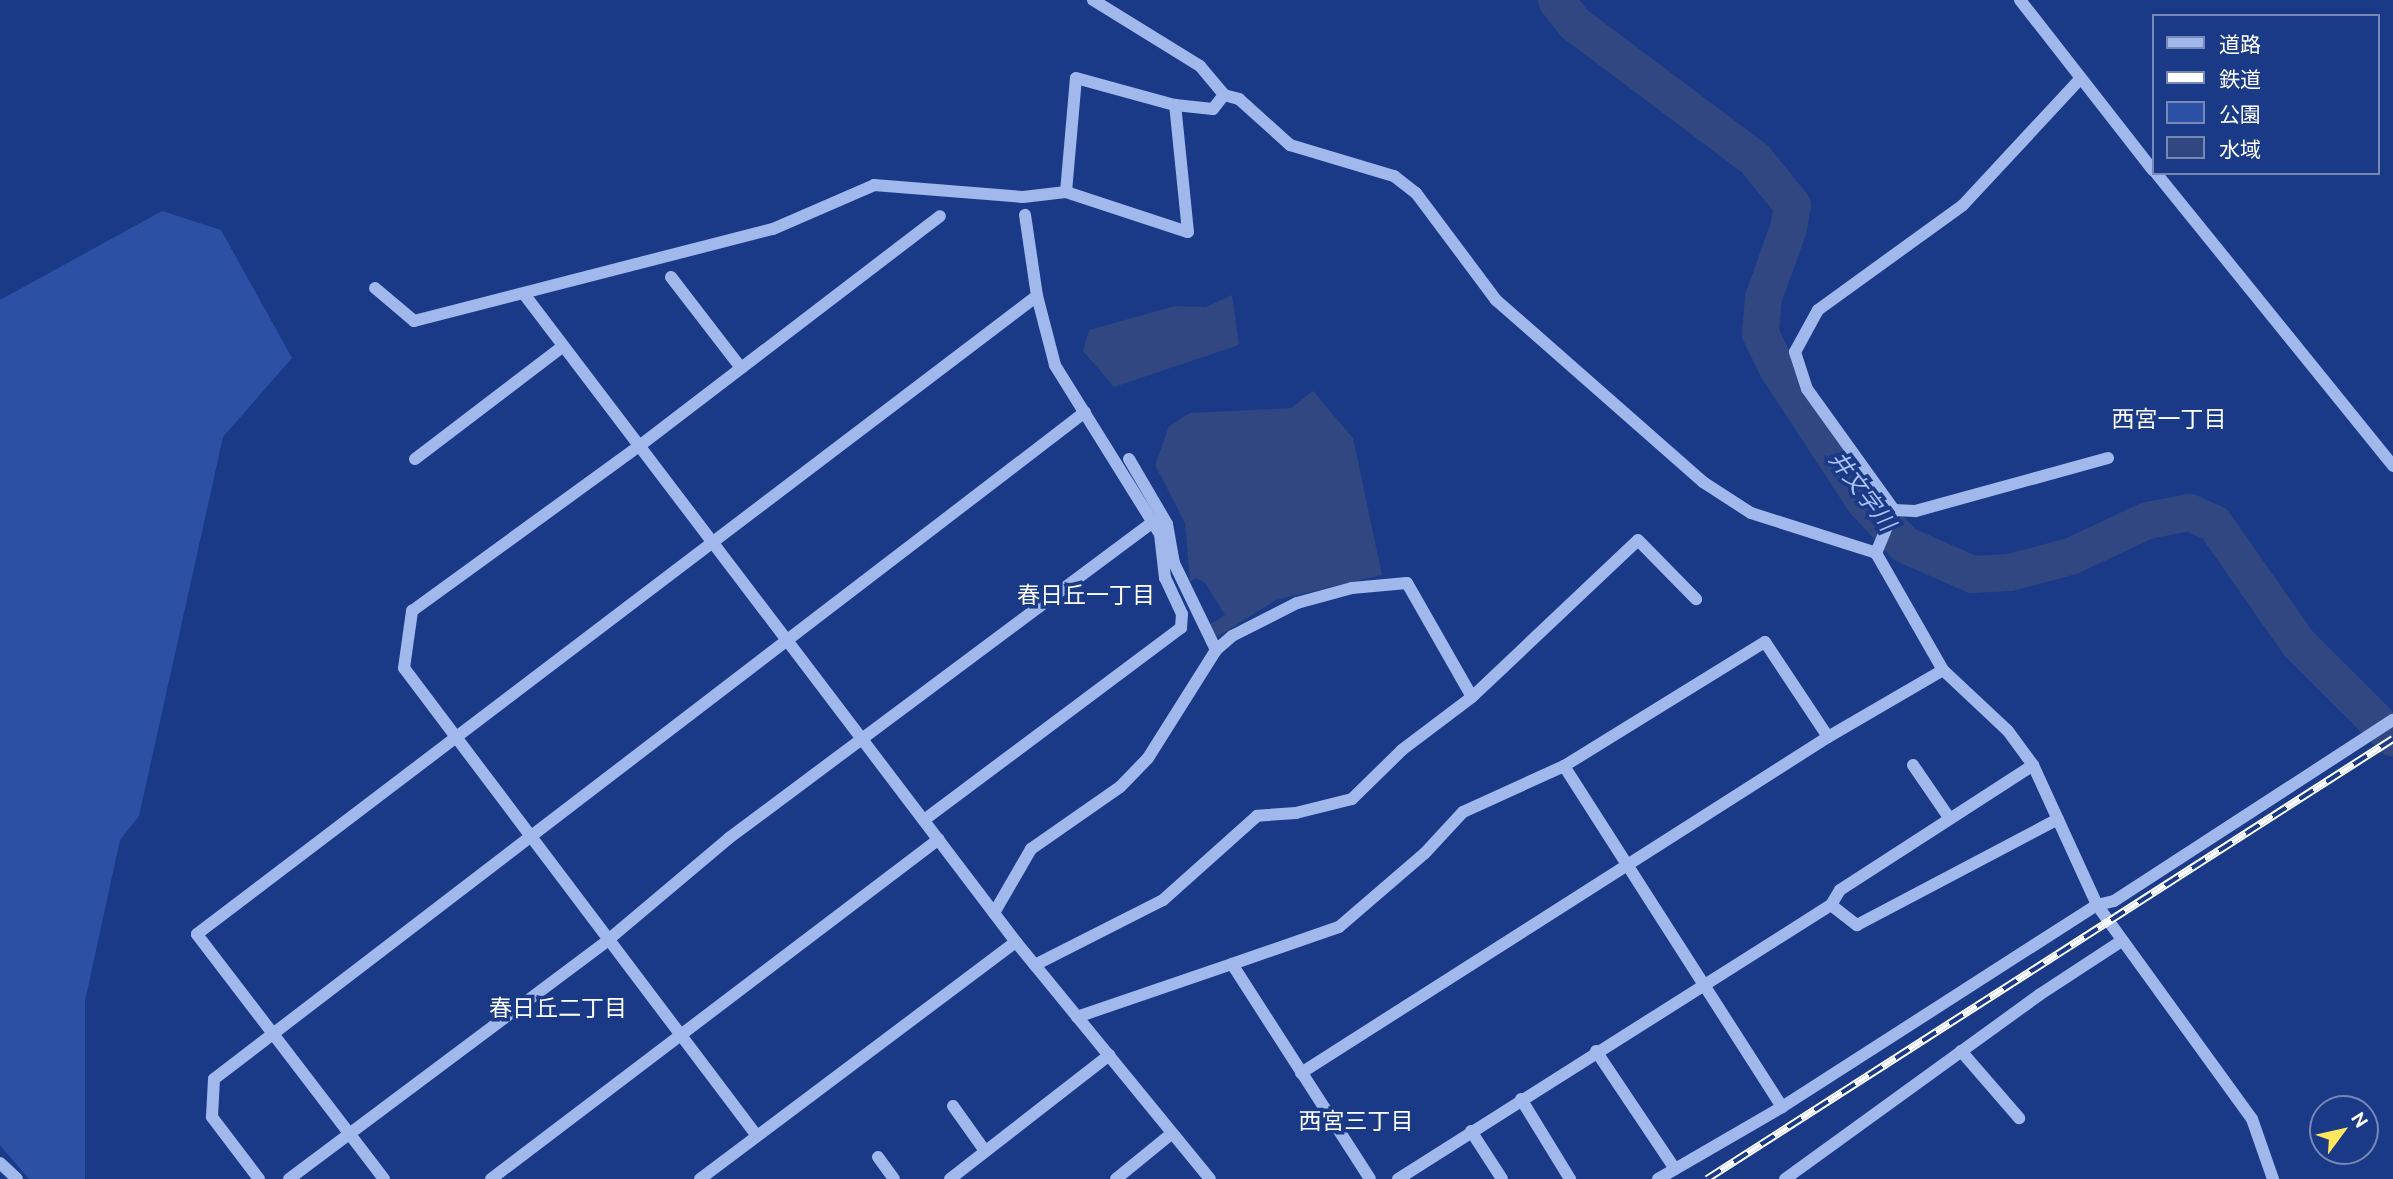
<!DOCTYPE html>
<meta charset="utf-8">
<style>
body{margin:0}
#map{position:relative;width:2393px;height:1179px;overflow:hidden;background:#1a3986;font-family:Ubuntu,"Noto Sans JP",sans-serif}
div>[style]{position:absolute}
.green>*{inset:0;background:#2c51a4}
.water>*{inset:0;background:#304781}
.river>*{height:37px;margin:-18.5px;padding:0 18.5px;transform-origin:18.5px;border-radius:18.5px;background:#304781}
.minor>*{height:12px;margin:-6px;padding:0 6px;transform-origin:6px;border-radius:6px;background:#a0b8ec}
.rail>*{height:8px;margin-top:-4px;transform-origin:0;background:repeating-linear-gradient(90deg,#1a3986 0 16px,#fff 0 32px);box-sizing:border-box;border-block:2px solid #fff}
span{translate:-50% -50%;white-space:nowrap;text-align:center;line-height:1.15;-webkit-text-stroke:7px #1a3986;paint-order:stroke}
.neighbourhood-label{font-size:23px;color:#fff}
.water-label{font-size:23px;color:#acc2f4;font-style:italic}
.legend{position:absolute;left:2152px;top:14px;width:228px;height:161px;box-sizing:border-box;background:#1a3986;border:2px solid #7688b6;margin:0;padding:9px 12px;list-style:none;font-size:21px;color:#fff}
.legend li{display:flex;align-items:center;gap:14px;height:35px}
.legend b{width:35px;border:2px solid #7688b6}
.north{position:absolute;left:2309px;top:1095px;width:70px;height:70px;box-sizing:border-box;background:#1a3986;border:2px solid #7688b6;border-radius:50%;rotate:57deg;font-size:19px;font-weight:700;line-height:28px;text-align:center;color:#fff}
.north::after{content:'';display:block;margin:auto;width:24px;height:32px;background:#ffe75c;clip-path:polygon(50% 0,100% 100%,50% 72%,0 100%)}
</style>
<div id="map">
<div class="green">
<div style="clip-path:polygon(162px 211px,221px 230px,292px 358px,223px 437px,139px 816px,120px 840px,85px 1001px,85px 1179px,29px 1179px,0 1145px,0 300px)"></div>
</div>
<div class="water">
<div style="clip-path:polygon(1232px 295px,1239px 344px,1236px 346px,1114px 387px,1083px 351px,1089px 330px,1175px 306px,1206px 307px)"></div>
<div style="clip-path:polygon(1313px 391px,1353px 438px,1382px 575px,1276px 600px,1217px 637px,1209px 625px,1225px 615px,1205px 583px,1196px 578px,1190px 582px,1185px 523px,1155px 465px,1169px 426px,1190px 413px,1291px 408px)"></div>
</div>
<div class="river">
<div style="left:1556px;top:0;width:29px;rotate:52deg"></div>
<div style="left:1574px;top:23px;width:225px;rotate:36.9deg"></div>
<div style="left:1754px;top:158px;width:60px;rotate:51deg"></div>
<div style="left:1792px;top:205px;width:23px;rotate:100deg"></div>
<div style="left:1788px;top:228px;width:73px;rotate:109.9deg"></div>
<div style="left:1763px;top:297px;width:36px;rotate:95deg"></div>
<div style="left:1760px;top:333px;width:39px;rotate:64deg"></div>
<div style="left:1777px;top:368px;width:159px;rotate:56.8deg"></div>
<div style="left:1864px;top:501px;width:59px;rotate:47.1deg"></div>
<div style="left:1904px;top:544px;width:74px;rotate:23.8deg"></div>
<div style="left:1972px;top:574px;width:37px;rotate:-3deg"></div>
<div style="left:2009px;top:572px;width:63px;rotate:-14.7deg"></div>
<div style="left:2070px;top:556px;width:85px;rotate:-25.1deg"></div>
<div style="left:2147px;top:520px;width:43px;rotate:-10.8deg"></div>
<div style="left:2189px;top:512px;width:27px;rotate:24deg"></div>
<div style="left:2214px;top:523px;width:146px;rotate:55deg"></div>
<div style="left:2298px;top:643px;width:134px;rotate:45deg"></div>
</div>
<div class="minor">
<div style="left:1093px;top:0;width:126px;rotate:31.7deg"></div>
<div style="left:1200px;top:66px;width:38px;rotate:50deg"></div>
<div style="left:1224px;top:95px;width:16px;rotate:15deg"></div>
<div style="left:1239px;top:99px;width:69px;rotate:42deg"></div>
<div style="left:1290px;top:145px;width:109px;rotate:16.6deg"></div>
<div style="left:1394px;top:176px;width:28px;rotate:38deg"></div>
<div style="left:1416px;top:193px;width:134px;rotate:53.2deg"></div>
<div style="left:1496px;top:300px;width:276px;rotate:41.3deg"></div>
<div style="left:1703px;top:482px;width:57px;rotate:32.9deg"></div>
<div style="left:1751px;top:513px;width:131px;rotate:17.7deg"></div>
<div style="left:2020px;top:0;width:216px;rotate:52deg"></div>
<div style="left:2156px;top:173px;width:377px;rotate:51deg"></div>
<div style="left:1066px;top:192px;width:114px;rotate:-85deg"></div>
<div style="left:1076px;top:78px;width:103px;rotate:15.3deg"></div>
<div style="left:671px;top:277px;width:115px;rotate:52.4deg"></div>
<div style="left:375px;top:288px;width:51px;rotate:40.2deg"></div>
<div style="left:414px;top:321px;width:371px;rotate:-14.4deg"></div>
<div style="left:773px;top:229px;width:110px;rotate:-23.5deg"></div>
<div style="left:874px;top:185px;width:149px;rotate:4.6deg"></div>
<div style="left:1023px;top:197px;width:43px;rotate:-6.6deg"></div>
<div style="left:1066px;top:192px;width:128px;rotate:18.2deg"></div>
<div style="left:1188px;top:232px;width:128px;rotate:-95.8deg"></div>
<div style="left:1175px;top:105px;width:38px;rotate:6deg"></div>
<div style="left:1213px;top:109px;width:18px;rotate:-52deg"></div>
<div style="left:524px;top:294px;width:814px;rotate:52.79deg"></div>
<div style="left:1016px;top:942px;width:306px;rotate:50.7deg"></div>
<div style="left:2108px;top:458px;width:200px;rotate:164.6deg"></div>
<div style="left:1915px;top:511px;width:21px;rotate:-177deg"></div>
<div style="left:1894px;top:510px;width:47px;rotate:112.7deg"></div>
<div style="left:1876px;top:553px;width:135px;rotate:60.2deg"></div>
<div style="left:1943px;top:670px;width:89px;rotate:43.2deg"></div>
<div style="left:2008px;top:731px;width:42px;rotate:53.7deg"></div>
<div style="left:2033px;top:765px;width:154px;rotate:65.4deg"></div>
<div style="left:2097px;top:905px;width:264px;rotate:54.1deg"></div>
<div style="left:2252px;top:1119px;width:64px;rotate:70.7deg"></div>
<div style="left:415px;top:459px;width:185px;rotate:-37.3deg"></div>
<div style="left:1129px;top:459px;width:75px;rotate:59.7deg"></div>
<div style="left:1167px;top:524px;width:40px;rotate:80deg"></div>
<div style="left:1174px;top:563px;width:97px;rotate:64.2deg"></div>
<div style="left:1894px;top:510px;width:149px;rotate:-125.7deg"></div>
<div style="left:1807px;top:389px;width:39px;rotate:-108deg"></div>
<div style="left:1795px;top:352px;width:48px;rotate:-61.3deg"></div>
<div style="left:1818px;top:310px;width:179px;rotate:-35.9deg"></div>
<div style="left:1963px;top:205px;width:172px;rotate:-47.1deg"></div>
<div style="left:1472px;top:697px;width:228px;rotate:-43.4deg"></div>
<div style="left:1638px;top:540px;width:83px;rotate:45.5deg"></div>
<div style="left:1913px;top:765px;width:65px;rotate:55.6deg"></div>
<div style="left:1564px;top:766px;width:405px;rotate:57.4deg"></div>
<div style="left:924px;top:820px;width:321px;rotate:-36.8deg"></div>
<div style="left:1181px;top:628px;width:14px;rotate:-86deg"></div>
<div style="left:1182px;top:614px;width:40px;rotate:-115deg"></div>
<div style="left:1165px;top:578px;width:44px;rotate:-96.5deg"></div>
<div style="left:1160px;top:534px;width:199px;rotate:-121.9deg"></div>
<div style="left:1055px;top:365px;width:71px;rotate:-104.6deg"></div>
<div style="left:1037px;top:296px;width:82px;rotate:-98.4deg"></div>
<div style="left:1831px;top:905px;width:33px;rotate:38deg"></div>
<div style="left:1857px;top:925px;width:227px;rotate:-27.8deg"></div>
<div style="left:994px;top:913px;width:74px;rotate:-60deg"></div>
<div style="left:1031px;top:849px;width:108px;rotate:-34.9deg"></div>
<div style="left:1120px;top:787px;width:40px;rotate:-46deg"></div>
<div style="left:1148px;top:758px;width:128px;rotate:-57.8deg"></div>
<div style="left:1216px;top:650px;width:21px;rotate:-41deg"></div>
<div style="left:1232px;top:636px;width:73px;rotate:-26.9deg"></div>
<div style="left:1297px;top:603px;width:57px;rotate:-15.3deg"></div>
<div style="left:1352px;top:588px;width:55px;rotate:-5.2deg"></div>
<div style="left:1407px;top:583px;width:131px;rotate:60.3deg"></div>
<div style="left:1472px;top:697px;width:88px;rotate:142.9deg"></div>
<div style="left:1402px;top:750px;width:70px;rotate:135.6deg"></div>
<div style="left:1352px;top:799px;width:58px;rotate:166deg"></div>
<div style="left:1296px;top:813px;width:39px;rotate:176deg"></div>
<div style="left:1257px;top:816px;width:126px;rotate:138.2deg"></div>
<div style="left:1163px;top:900px;width:144px;rotate:153.1deg"></div>
<div style="left:1232px;top:964px;width:113px;rotate:-19.1deg"></div>
<div style="left:1339px;top:927px;width:113px;rotate:-40.7deg"></div>
<div style="left:1425px;top:853px;width:56px;rotate:-47.2deg"></div>
<div style="left:1463px;top:812px;width:111px;rotate:-24.5deg"></div>
<div style="left:1564px;top:766px;width:236px;rotate:-31.7deg"></div>
<div style="left:1765px;top:642px;width:114px;rotate:56.4deg"></div>
<div style="left:1077px;top:1017px;width:164px;rotate:-18.9deg"></div>
<div style="left:1232px;top:964px;width:255px;rotate:57.3deg"></div>
<div style="left:1596px;top:1051px;width:142px;rotate:56.2deg"></div>
<div style="left:1961px;top:1051px;width:89px;rotate:49.1deg"></div>
<div style="left:1301px;top:1073px;width:625px;rotate:-32.52deg"></div>
<div style="left:1828px;top:737px;width:133px;rotate:-30.2deg"></div>
<div style="left:1521px;top:1099px;width:94px;rotate:58.5deg"></div>
<div style="left:953px;top:1106px;width:55px;rotate:54.6deg"></div>
<div style="left:1471px;top:1131px;width:57px;rotate:57.1deg"></div>
<div style="left:757px;top:1136px;width:586px;rotate:-127.03deg"></div>
<div style="left:404px;top:668px;width:58px;rotate:-82deg"></div>
<div style="left:412px;top:611px;width:279px;rotate:-36deg"></div>
<div style="left:638px;top:447px;width:380px;rotate:-37.4deg"></div>
<div style="left:878px;top:1157px;width:27px;rotate:54deg"></div>
<div style="left:0;top:1163px;width:23px;rotate:43deg"></div>
<div style="left:259px;top:1179px;width:78px;rotate:-127.2deg"></div>
<div style="left:212px;top:1117px;width:38px;rotate:-87deg"></div>
<div style="left:214px;top:1079px;width:1097px;rotate:-37.44deg"></div>
<div style="left:289px;top:1179px;width:399px;rotate:-36.8deg"></div>
<div style="left:608px;top:940px;width:158px;rotate:-40.1deg"></div>
<div style="left:729px;top:838px;width:529px;rotate:-36.7deg"></div>
<div style="left:384px;top:1179px;width:308px;rotate:-127.4deg"></div>
<div style="left:197px;top:934px;width:1055px;rotate:-37.22deg"></div>
<div style="left:491px;top:1179px;width:562px;rotate:-37.2deg"></div>
<div style="left:700px;top:1179px;width:395px;rotate:-36.9deg"></div>
<div style="left:950px;top:1179px;width:202px;rotate:-37.9deg"></div>
<div style="left:1116px;top:1179px;width:71px;rotate:-39.3deg"></div>
<div style="left:1398px;top:1179px;width:512px;rotate:-32.33deg"></div>
<div style="left:1831px;top:905px;width:17px;rotate:-59deg"></div>
<div style="left:1840px;top:890px;width:230px;rotate:-32.9deg"></div>
<div style="left:1658px;top:1179px;width:143px;rotate:-30.1deg"></div>
<div style="left:1782px;top:1107px;width:374px;rotate:-32.7deg"></div>
<div style="left:2097px;top:905px;width:17px;rotate:-13deg"></div>
<div style="left:2114px;top:901px;width:333px;rotate:-33deg"></div>
<div style="left:1785px;top:1179px;width:314px;rotate:-35.9deg"></div>
<div style="left:2039px;top:995px;width:97px;rotate:-33.2deg"></div>
</div>
<div class="rail">
<div style="left:1707px;top:1179px;width:815px;rotate:-32.68deg"></div>
</div>
<div class="neighbourhood-label">
<span style="left:2169px;top:419px">西宮一丁目</span>
<span style="left:1086px;top:595px">春日丘一丁目</span>
<span style="left:558px;top:1008px">春日丘二丁目</span>
<span style="left:1356px;top:1121px">西宮三丁目</span>
</div>
<div class="water-label">
<span style="left:1862px;top:491px;rotate:53deg">井文字川</span>
</div>
<ul class="legend">
<li><b style="height:9px;background:#a0b8ec"></b>道路</li>
<li><b style="height:9px;background:#fff"></b>鉄道</li>
<li><b style="height:19px;background:#2c51a4"></b>公園</li>
<li><b style="height:19px;background:#304781"></b>水域</li>
</ul>
<div class="north">N</div>
</div>
